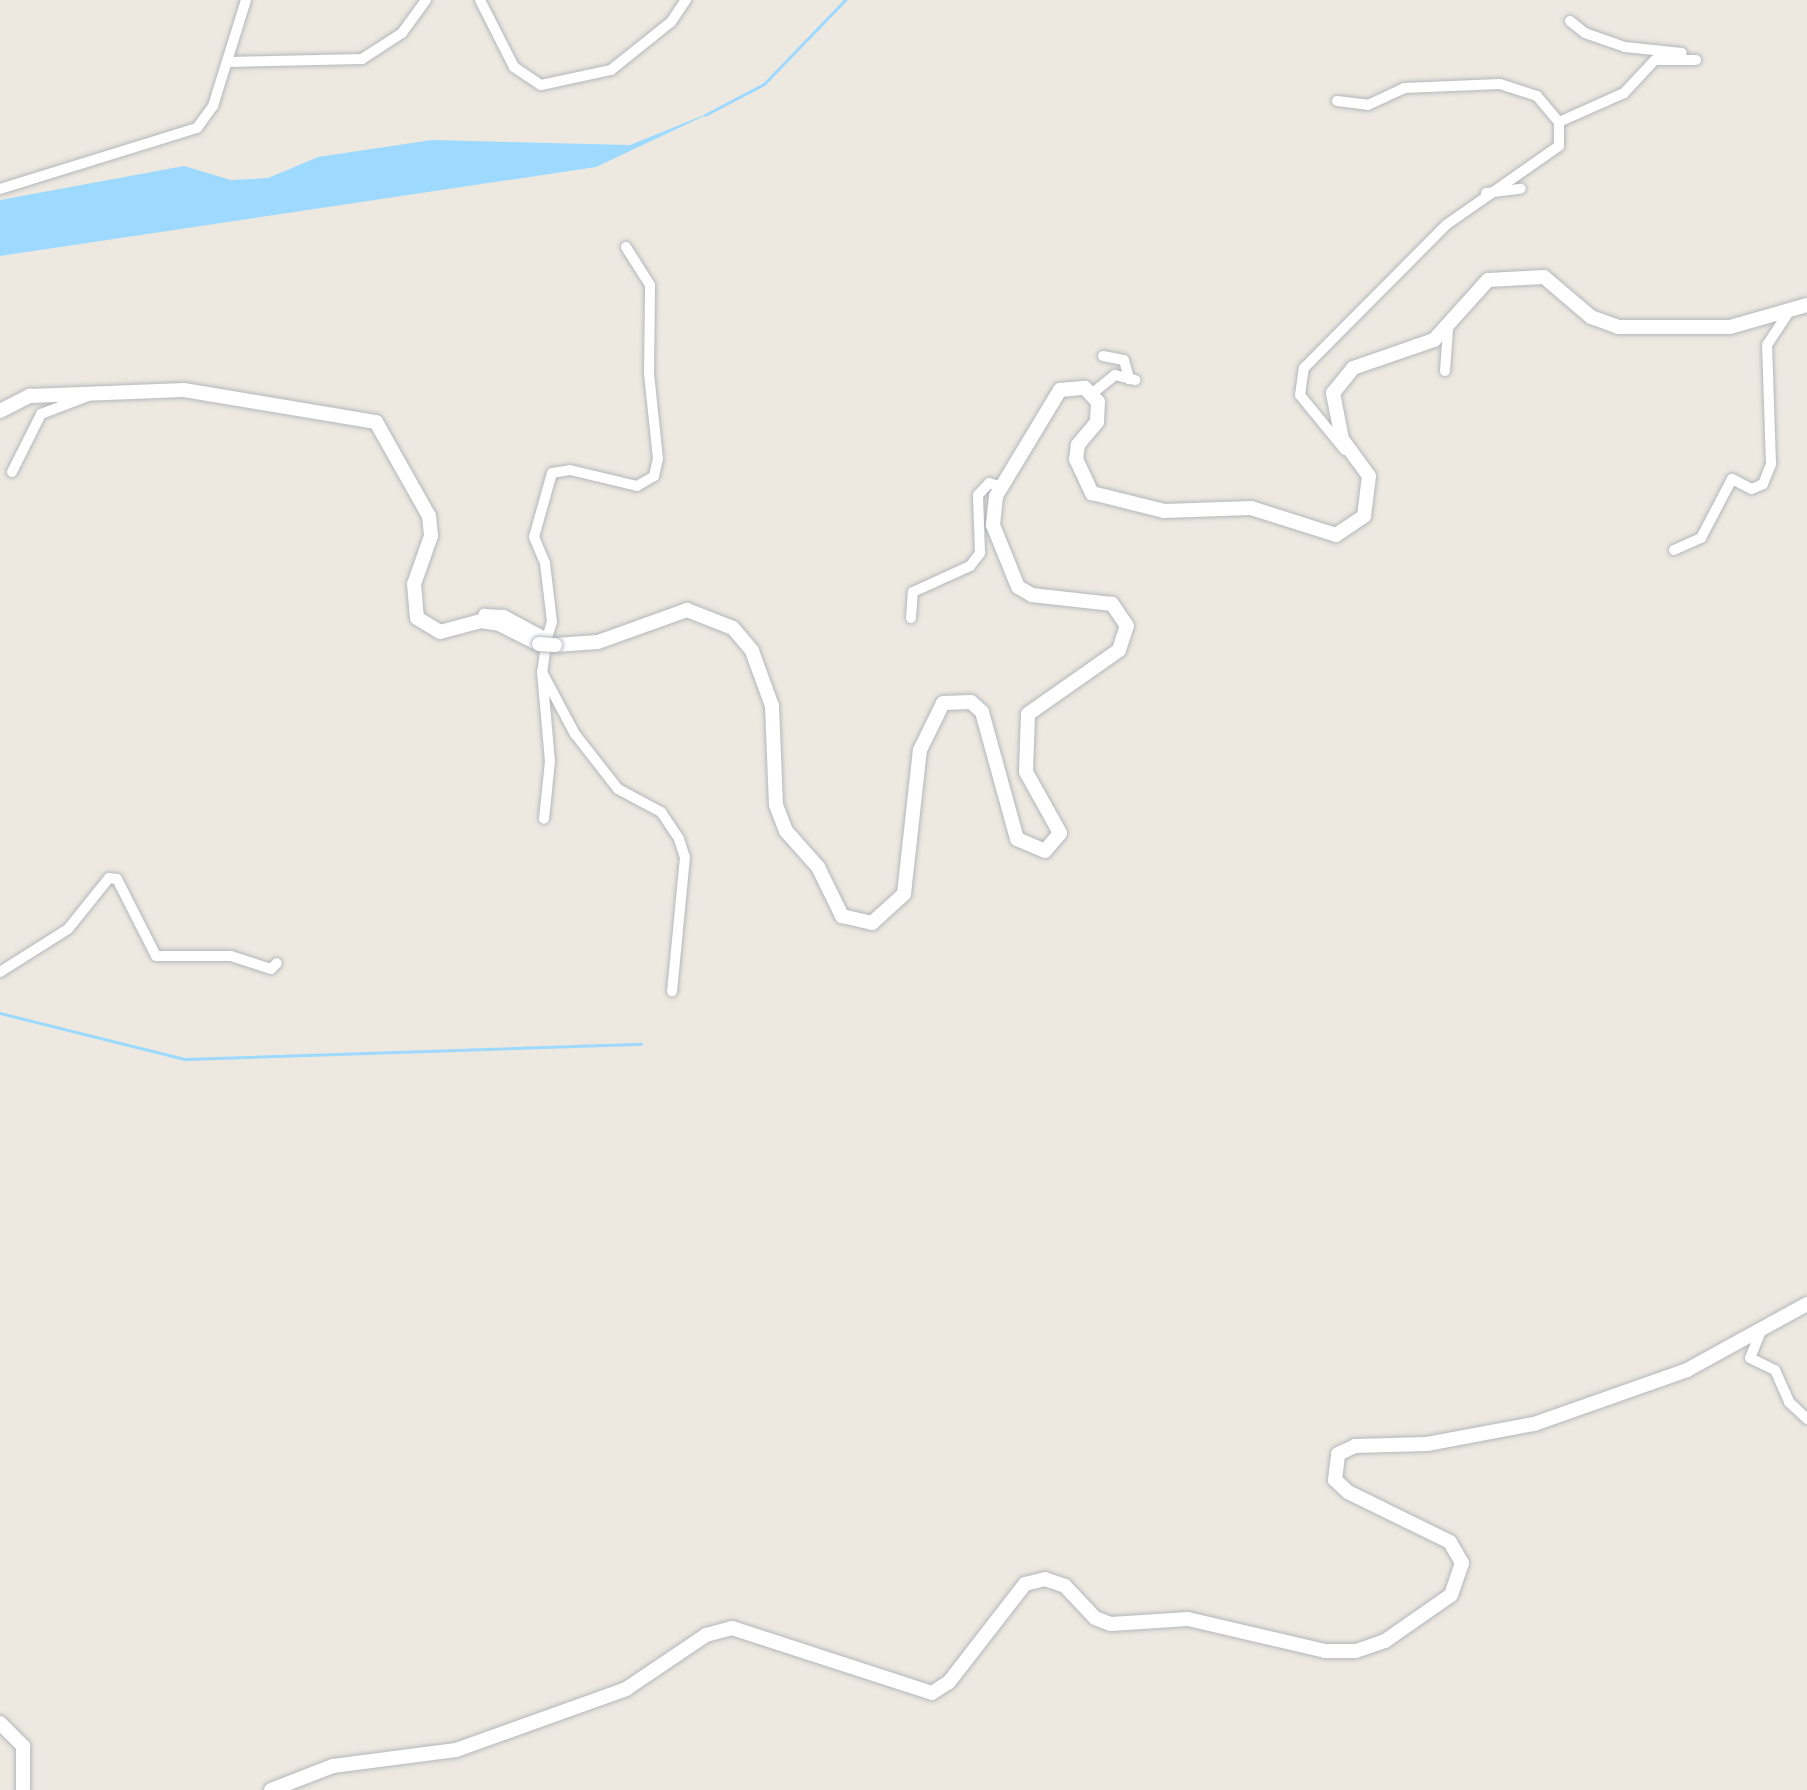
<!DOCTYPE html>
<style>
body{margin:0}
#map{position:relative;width:1807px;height:1790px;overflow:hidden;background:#ede9e0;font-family:Commissioner,sans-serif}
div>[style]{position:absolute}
.water>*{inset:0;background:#9ed9ff}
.stream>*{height:2.5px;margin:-1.25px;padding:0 1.25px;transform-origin:1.25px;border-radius:1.25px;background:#9ed9ff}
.roads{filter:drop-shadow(0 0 2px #b3b7bc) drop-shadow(0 0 2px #b3b7bc)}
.street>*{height:10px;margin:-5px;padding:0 5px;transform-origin:5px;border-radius:5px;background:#fff}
.secondary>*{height:14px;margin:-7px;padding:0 7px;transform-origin:7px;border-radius:7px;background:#fff}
.bridges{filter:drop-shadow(0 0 2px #b4b8be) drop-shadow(0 0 2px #b4b8be)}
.secondary-bridge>*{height:14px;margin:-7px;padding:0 7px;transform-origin:7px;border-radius:7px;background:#fff}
span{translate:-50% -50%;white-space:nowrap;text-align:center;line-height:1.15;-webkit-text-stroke:8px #fff;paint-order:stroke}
</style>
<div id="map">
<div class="water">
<div style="clip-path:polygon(719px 109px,596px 167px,0 256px,0 200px,184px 166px,231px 180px,268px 178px,318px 157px,432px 140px,630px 145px)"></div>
</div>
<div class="stream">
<div style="left:705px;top:115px;width:67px;rotate:-27.7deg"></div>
<div style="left:764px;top:84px;width:117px;rotate:-46deg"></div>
<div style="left:0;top:1013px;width:191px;rotate:14deg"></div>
<div style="left:185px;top:1059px;width:456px;rotate:-1.9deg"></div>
</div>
<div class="roads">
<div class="street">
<div style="left:480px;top:0;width:75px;rotate:63.1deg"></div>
<div style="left:514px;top:67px;width:32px;rotate:34deg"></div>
<div style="left:541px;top:85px;width:72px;rotate:-12.1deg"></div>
<div style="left:611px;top:70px;width:77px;rotate:-38.7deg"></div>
<div style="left:671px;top:22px;width:27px;rotate:-56deg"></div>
<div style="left:1570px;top:21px;width:19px;rotate:39deg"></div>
<div style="left:1585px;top:33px;width:42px;rotate:19.3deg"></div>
<div style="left:1625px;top:47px;width:57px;rotate:6deg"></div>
<div style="left:227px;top:62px;width:135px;rotate:-1.3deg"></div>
<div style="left:362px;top:59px;width:48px;rotate:-33deg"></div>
<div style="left:402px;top:33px;width:41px;rotate:-54deg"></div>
<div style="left:1337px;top:101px;width:31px;rotate:7deg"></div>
<div style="left:1368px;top:105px;width:40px;rotate:-25deg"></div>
<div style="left:1404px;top:88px;width:96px;rotate:-2.4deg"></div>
<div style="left:1500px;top:84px;width:39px;rotate:18deg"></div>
<div style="left:1537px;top:96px;width:34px;rotate:50deg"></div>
<div style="left:0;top:189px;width:206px;rotate:-17.2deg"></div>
<div style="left:197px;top:128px;width:27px;rotate:-54deg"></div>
<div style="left:213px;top:106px;width:111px;rotate:-72.7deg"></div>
<div style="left:1486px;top:193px;width:35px;rotate:-7deg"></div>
<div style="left:1103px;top:356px;width:21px;rotate:11deg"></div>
<div style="left:1124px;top:360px;width:20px;rotate:75deg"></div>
<div style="left:1445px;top:371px;width:42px;rotate:-85.9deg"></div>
<div style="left:1094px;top:392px;width:27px;rotate:-39deg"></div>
<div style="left:1115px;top:375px;width:21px;rotate:14deg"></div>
<div style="left:1345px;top:450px;width:71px;rotate:-129.3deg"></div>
<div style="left:1300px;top:395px;width:27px;rotate:-82deg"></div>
<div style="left:1304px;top:368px;width:202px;rotate:-45.2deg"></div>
<div style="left:1446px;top:225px;width:138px;rotate:-35deg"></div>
<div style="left:1559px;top:146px;width:24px;rotate:-90deg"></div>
<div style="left:1559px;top:122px;width:71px;rotate:-24deg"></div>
<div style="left:1624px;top:93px;width:45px;rotate:-46.8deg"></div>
<div style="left:1655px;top:60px;width:41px"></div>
<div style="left:12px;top:472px;width:65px;rotate:-63.4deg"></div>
<div style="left:41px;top:414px;width:53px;rotate:-20.8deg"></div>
<div style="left:1674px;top:550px;width:30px;rotate:-24deg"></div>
<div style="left:1701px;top:538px;width:67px;rotate:-62.3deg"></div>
<div style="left:1732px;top:479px;width:22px;rotate:27deg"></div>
<div style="left:1752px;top:489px;width:12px;rotate:-24deg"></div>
<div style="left:1763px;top:484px;width:22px;rotate:-68deg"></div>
<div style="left:1771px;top:464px;width:119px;rotate:-91.9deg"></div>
<div style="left:1767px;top:345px;width:42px;rotate:-56.7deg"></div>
<div style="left:911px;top:618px;width:26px;rotate:-86deg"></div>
<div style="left:913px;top:592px;width:63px;rotate:-24.5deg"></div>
<div style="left:970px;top:566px;width:16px;rotate:-52deg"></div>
<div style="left:980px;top:553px;width:58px;rotate:-92deg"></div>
<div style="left:978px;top:495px;width:16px;rotate:-47deg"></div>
<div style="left:989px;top:483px;width:14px;rotate:17deg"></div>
<div style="left:481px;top:621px;width:8px;rotate:-67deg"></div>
<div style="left:484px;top:614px;width:20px;rotate:3deg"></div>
<div style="left:504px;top:615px;width:49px;rotate:28.1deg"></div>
<div style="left:547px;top:638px;width:34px;rotate:98deg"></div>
<div style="left:542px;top:672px;width:70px;rotate:62deg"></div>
<div style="left:575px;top:734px;width:70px;rotate:52deg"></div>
<div style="left:618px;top:789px;width:49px;rotate:28.1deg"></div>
<div style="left:661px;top:812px;width:32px;rotate:56deg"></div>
<div style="left:679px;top:839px;width:19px;rotate:72deg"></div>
<div style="left:685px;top:857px;width:135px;rotate:95.5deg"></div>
<div style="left:547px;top:638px;width:17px;rotate:-73deg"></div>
<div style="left:552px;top:622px;width:59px;rotate:-96.8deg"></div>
<div style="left:545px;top:563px;width:28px;rotate:-113deg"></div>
<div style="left:534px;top:537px;width:66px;rotate:-74.3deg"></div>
<div style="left:552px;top:473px;width:18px;rotate:-9deg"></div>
<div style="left:570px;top:470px;width:69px;rotate:13.4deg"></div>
<div style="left:637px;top:486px;width:20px;rotate:-30deg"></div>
<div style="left:654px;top:476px;width:17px;rotate:-77deg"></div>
<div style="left:658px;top:459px;width:86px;rotate:-96deg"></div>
<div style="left:649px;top:373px;width:88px;rotate:-89.3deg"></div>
<div style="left:650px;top:285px;width:45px;rotate:-122.3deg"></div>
<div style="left:542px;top:672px;width:89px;rotate:84.9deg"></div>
<div style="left:550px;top:761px;width:58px;rotate:95.9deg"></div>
<div style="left:0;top:972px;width:80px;rotate:-32.3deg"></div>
<div style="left:68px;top:929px;width:65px;rotate:-51.2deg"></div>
<div style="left:109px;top:878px;width:8px;rotate:7deg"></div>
<div style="left:117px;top:879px;width:86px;rotate:63.1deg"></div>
<div style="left:156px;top:956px;width:75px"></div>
<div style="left:231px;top:956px;width:42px;rotate:18deg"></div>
<div style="left:271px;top:969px;width:8px;rotate:-45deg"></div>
<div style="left:1761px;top:1331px;width:29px;rotate:112deg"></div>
<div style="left:1750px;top:1358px;width:28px;rotate:26deg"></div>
<div style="left:1775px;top:1370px;width:35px;rotate:66deg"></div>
<div style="left:1789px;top:1402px;width:25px;rotate:43deg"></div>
</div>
<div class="secondary">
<div style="left:0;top:411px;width:34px;rotate:-27deg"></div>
<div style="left:30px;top:396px;width:154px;rotate:-2.2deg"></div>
<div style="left:184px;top:390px;width:195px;rotate:9.5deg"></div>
<div style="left:376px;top:422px;width:108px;rotate:60.6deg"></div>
<div style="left:429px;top:516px;width:20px;rotate:84deg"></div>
<div style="left:431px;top:536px;width:51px;rotate:109.5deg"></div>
<div style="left:414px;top:584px;width:34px;rotate:85deg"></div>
<div style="left:417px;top:618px;width:27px;rotate:31deg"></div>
<div style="left:440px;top:632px;width:42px;rotate:-15deg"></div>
<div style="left:481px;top:621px;width:18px;rotate:9deg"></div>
<div style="left:499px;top:624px;width:45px;rotate:26.6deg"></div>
<div style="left:555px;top:645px;width:43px;rotate:-4deg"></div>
<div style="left:598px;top:642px;width:95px;rotate:-19.8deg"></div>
<div style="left:687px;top:610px;width:49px;rotate:21.4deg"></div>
<div style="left:733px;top:628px;width:30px;rotate:50deg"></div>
<div style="left:752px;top:651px;width:59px;rotate:70deg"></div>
<div style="left:772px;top:706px;width:99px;rotate:87.7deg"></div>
<div style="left:776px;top:805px;width:28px;rotate:69deg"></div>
<div style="left:786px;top:831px;width:48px;rotate:48.4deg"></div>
<div style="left:818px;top:867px;width:55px;rotate:63.9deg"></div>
<div style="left:842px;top:916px;width:31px;rotate:13deg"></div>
<div style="left:872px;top:923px;width:43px;rotate:-42.2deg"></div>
<div style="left:904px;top:894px;width:145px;rotate:-83.7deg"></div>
<div style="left:920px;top:750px;width:52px;rotate:-63.9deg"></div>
<div style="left:943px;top:703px;width:28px;rotate:-2deg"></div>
<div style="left:971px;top:702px;width:15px;rotate:42deg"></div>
<div style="left:982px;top:712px;width:132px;rotate:74.6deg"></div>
<div style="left:1017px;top:839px;width:30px;rotate:23deg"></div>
<div style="left:1045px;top:851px;width:23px;rotate:-50deg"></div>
<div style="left:1060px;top:833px;width:70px;rotate:-119.1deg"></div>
<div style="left:1026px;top:772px;width:58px;rotate:-88deg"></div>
<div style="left:1028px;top:714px;width:111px;rotate:-35.1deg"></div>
<div style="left:1119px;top:650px;width:25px;rotate:-72deg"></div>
<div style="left:1127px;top:626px;width:27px;rotate:-124deg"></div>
<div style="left:1112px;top:604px;width:81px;rotate:-173.6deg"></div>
<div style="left:1032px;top:595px;width:16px;rotate:-150deg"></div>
<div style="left:1018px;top:587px;width:67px;rotate:-112deg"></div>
<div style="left:993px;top:525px;width:29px;rotate:-84deg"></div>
<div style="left:996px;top:496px;width:124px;rotate:-58.9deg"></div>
<div style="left:1060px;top:390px;width:25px;rotate:-5deg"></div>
<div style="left:1085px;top:388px;width:19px;rotate:47deg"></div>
<div style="left:1098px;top:402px;width:20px;rotate:93deg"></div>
<div style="left:1097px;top:422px;width:30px;rotate:130deg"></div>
<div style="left:1078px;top:445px;width:14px;rotate:98deg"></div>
<div style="left:1076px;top:459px;width:38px;rotate:65deg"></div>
<div style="left:1092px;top:493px;width:74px;rotate:14deg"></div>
<div style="left:1164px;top:511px;width:87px;rotate:-2deg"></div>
<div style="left:1251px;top:508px;width:89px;rotate:17.6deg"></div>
<div style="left:1336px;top:535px;width:34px;rotate:-34deg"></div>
<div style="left:1364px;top:516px;width:40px;rotate:-82.9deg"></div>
<div style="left:1369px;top:476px;width:46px;rotate:-126.1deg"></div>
<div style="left:1342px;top:439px;width:47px;rotate:-101.1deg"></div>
<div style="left:1333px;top:393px;width:32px;rotate:-51deg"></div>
<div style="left:1353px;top:368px;width:86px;rotate:-19.1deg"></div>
<div style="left:1434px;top:340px;width:81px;rotate:-48deg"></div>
<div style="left:1488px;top:280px;width:56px;rotate:-3.1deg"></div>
<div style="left:1544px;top:277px;width:62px;rotate:40.4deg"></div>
<div style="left:1591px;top:317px;width:29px;rotate:20deg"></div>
<div style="left:1618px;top:327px;width:112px"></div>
<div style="left:1730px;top:327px;width:80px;rotate:-15.9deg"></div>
<div style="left:0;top:1723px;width:33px;rotate:45deg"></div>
<div style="left:23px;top:1746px;width:44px;rotate:90deg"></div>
<div style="left:271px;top:1790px;width:66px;rotate:-21.2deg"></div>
<div style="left:333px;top:1766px;width:124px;rotate:-7.4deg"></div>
<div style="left:456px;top:1750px;width:181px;rotate:-19.7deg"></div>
<div style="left:626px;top:1689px;width:97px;rotate:-34deg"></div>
<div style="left:706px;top:1635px;width:27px;rotate:-15deg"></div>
<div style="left:732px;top:1628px;width:210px;rotate:18deg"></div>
<div style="left:932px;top:1693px;width:20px;rotate:-33deg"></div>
<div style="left:949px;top:1682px;width:124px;rotate:-52.2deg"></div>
<div style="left:1025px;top:1584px;width:21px;rotate:-14deg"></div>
<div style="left:1045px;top:1579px;width:21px;rotate:19deg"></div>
<div style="left:1065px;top:1586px;width:44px;rotate:46.8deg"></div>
<div style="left:1095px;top:1618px;width:17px;rotate:21deg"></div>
<div style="left:1111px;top:1624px;width:77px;rotate:-3.7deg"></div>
<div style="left:1188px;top:1619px;width:141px;rotate:13.1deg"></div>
<div style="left:1325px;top:1651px;width:31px"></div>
<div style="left:1356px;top:1651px;width:31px;rotate:-19deg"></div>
<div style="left:1385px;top:1641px;width:80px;rotate:-34.9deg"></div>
<div style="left:1451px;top:1595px;width:34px;rotate:-71deg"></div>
<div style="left:1462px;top:1563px;width:24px;rotate:-120deg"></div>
<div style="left:1450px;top:1542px;width:114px;rotate:-153.9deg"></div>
<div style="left:1348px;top:1492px;width:18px;rotate:-137deg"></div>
<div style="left:1335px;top:1480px;width:26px;rotate:-83deg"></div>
<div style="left:1338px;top:1454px;width:19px;rotate:-25deg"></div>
<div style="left:1355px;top:1446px;width:72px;rotate:-1.6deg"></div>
<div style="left:1427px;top:1444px;width:109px;rotate:-10.6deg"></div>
<div style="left:1534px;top:1424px;width:162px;rotate:-19.4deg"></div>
<div style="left:1687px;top:1370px;width:137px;rotate:-28.8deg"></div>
</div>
</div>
<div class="bridges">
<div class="secondary-bridge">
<div style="left:539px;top:644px;width:16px;rotate:4deg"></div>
</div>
</div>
</div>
